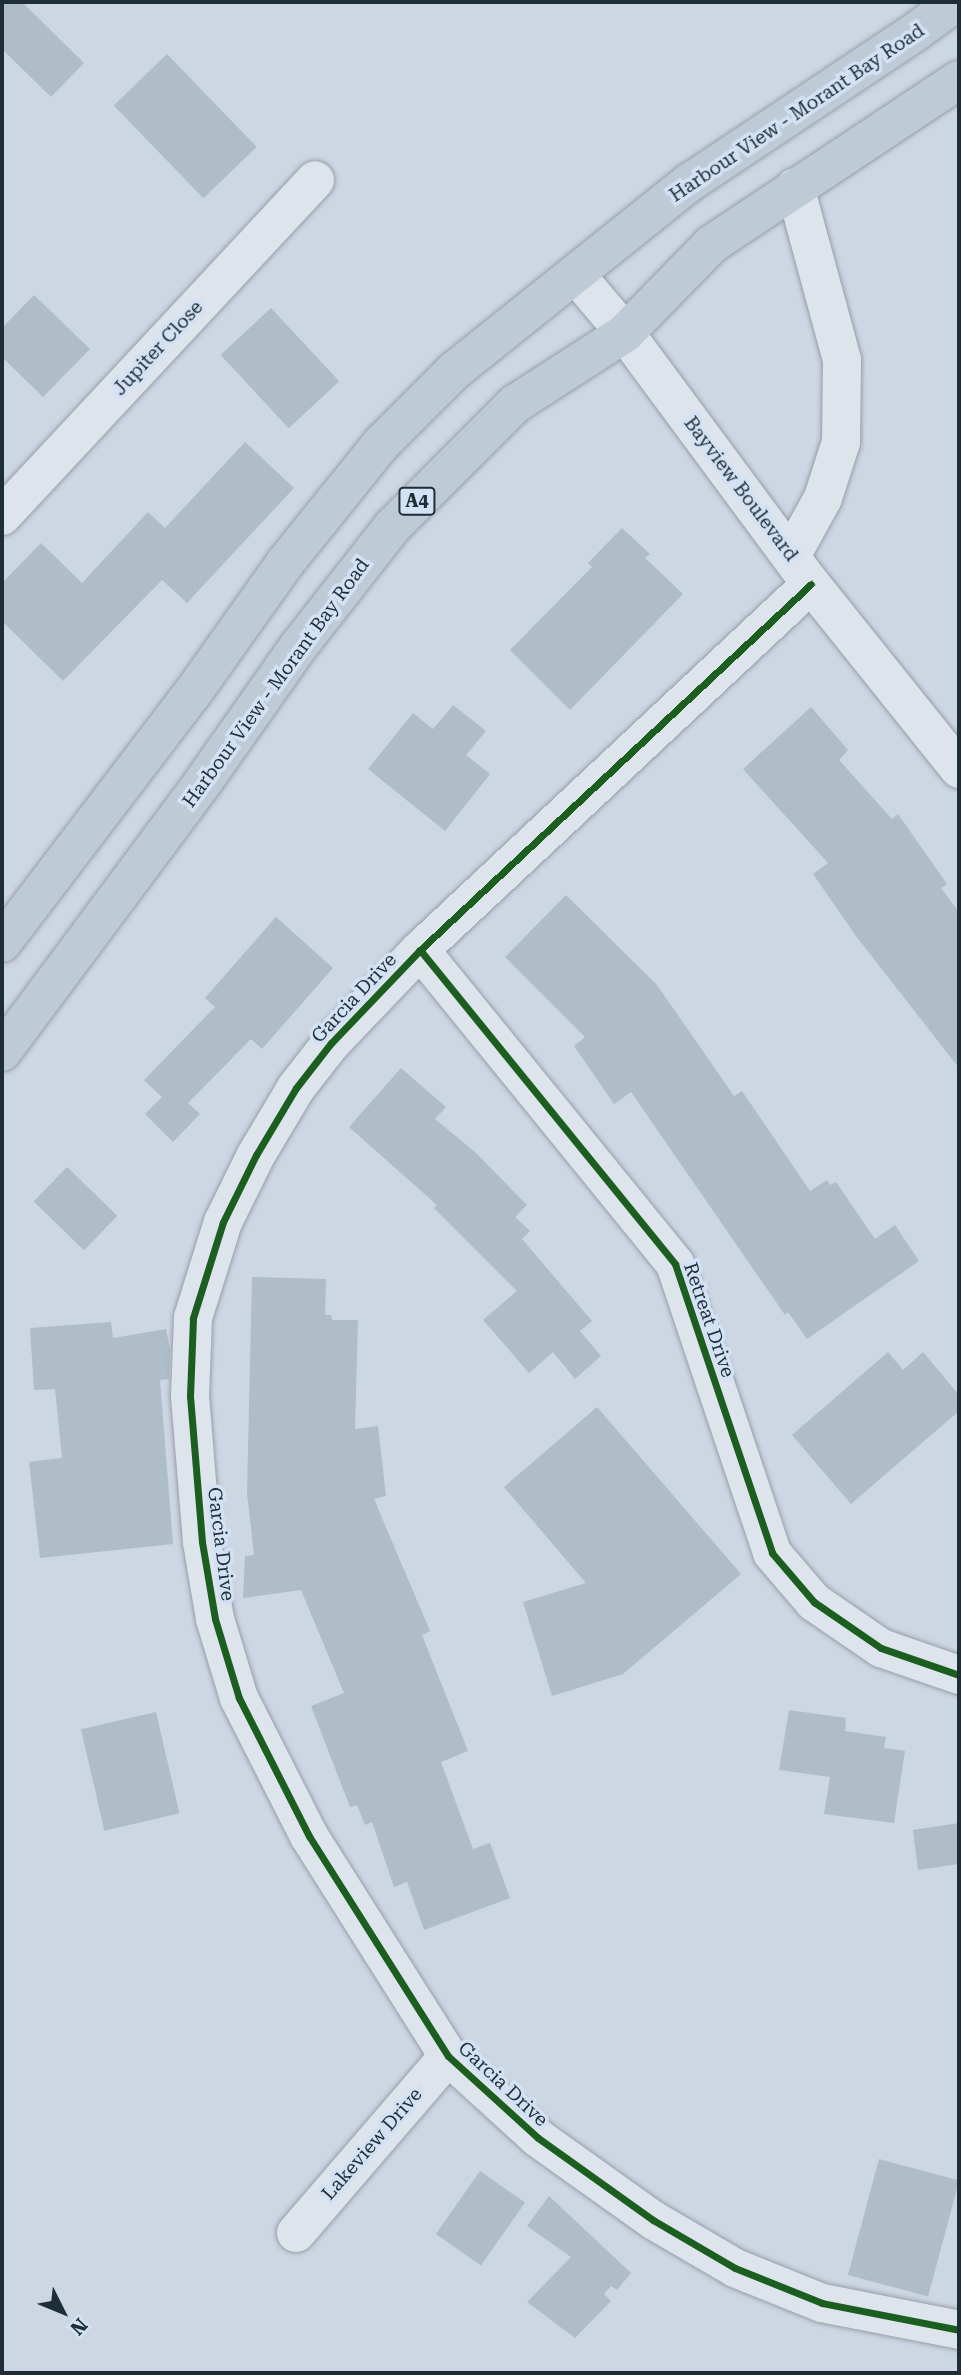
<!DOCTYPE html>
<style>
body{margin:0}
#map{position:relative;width:961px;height:2375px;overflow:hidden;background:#cdd6e3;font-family:"Roboto Serif",serif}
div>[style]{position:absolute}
.building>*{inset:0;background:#aebdc7;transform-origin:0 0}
.roads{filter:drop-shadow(0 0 2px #969fa8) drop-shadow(0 0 2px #969fa8)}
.street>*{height:38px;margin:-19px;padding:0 19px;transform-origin:19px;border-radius:19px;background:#dee4ec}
.highway>*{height:38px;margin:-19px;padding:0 19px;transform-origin:19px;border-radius:19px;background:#becad6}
.cycleway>*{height:7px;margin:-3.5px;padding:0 3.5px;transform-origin:3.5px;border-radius:3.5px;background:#1b5e20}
span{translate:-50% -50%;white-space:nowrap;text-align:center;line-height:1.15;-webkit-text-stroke:7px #d3e1f5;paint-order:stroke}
.shield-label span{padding:2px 5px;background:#d3e1f5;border:2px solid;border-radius:5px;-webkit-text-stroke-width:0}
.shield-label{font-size:18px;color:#1e2e37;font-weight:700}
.street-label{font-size:19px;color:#1e2e37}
.frame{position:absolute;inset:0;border:4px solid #1e2e37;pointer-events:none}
.north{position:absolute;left:28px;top:2277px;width:70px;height:70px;-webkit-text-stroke:5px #d3e1f5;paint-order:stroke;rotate:133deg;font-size:19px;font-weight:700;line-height:28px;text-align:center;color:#1e2e37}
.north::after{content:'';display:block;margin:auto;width:24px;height:32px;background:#1e2e37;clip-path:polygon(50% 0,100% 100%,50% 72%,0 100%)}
</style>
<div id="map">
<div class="building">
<div style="clip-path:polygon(2px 2px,22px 2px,84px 63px,51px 97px,2px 49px)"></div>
<div style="left:167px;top:54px;width:129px;height:74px;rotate:46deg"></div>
<div style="clip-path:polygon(34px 295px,90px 349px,43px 397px,2px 357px,2px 328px)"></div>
<div style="left:271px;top:308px;width:100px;height:69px;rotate:47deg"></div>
<div style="clip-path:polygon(245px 442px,294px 488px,187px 603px,162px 580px,63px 681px,2px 621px,2px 583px,41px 543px,82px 583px,148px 512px,165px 528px)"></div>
<div style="clip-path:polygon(622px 528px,650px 554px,645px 558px,683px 594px,570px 710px,510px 650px,592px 567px,588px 563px)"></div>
<div style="clip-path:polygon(453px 705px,486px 731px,466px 755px,490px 774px,445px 831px,368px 769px,413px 713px,433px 729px)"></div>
<div style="clip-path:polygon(811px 707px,848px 750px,839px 760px,892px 819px,898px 814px,947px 884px,941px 888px,959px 912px,959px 1068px,856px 936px,813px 874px,828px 863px,743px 769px)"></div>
<div style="clip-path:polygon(566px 895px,657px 985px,734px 1096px,742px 1091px,810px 1191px,827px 1180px,830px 1185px,836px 1182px,875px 1239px,895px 1225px,919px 1261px,807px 1339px,788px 1312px,785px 1315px,631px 1092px,614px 1104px,574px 1046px,585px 1037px,505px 957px)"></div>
<div style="clip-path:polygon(276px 917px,333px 968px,262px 1049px,251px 1039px,188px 1103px,200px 1114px,173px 1142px,145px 1114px,162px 1097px,144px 1080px,215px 1007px,205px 998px)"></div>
<div style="clip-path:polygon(401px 1068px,446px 1107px,435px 1119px,475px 1152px,527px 1205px,515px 1217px,530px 1231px,522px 1239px,592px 1321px,580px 1331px,601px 1356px,575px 1379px,553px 1352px,529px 1373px,483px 1320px,517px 1291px,434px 1208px,437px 1205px,349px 1127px)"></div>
<div style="left:67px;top:1167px;width:70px;height:48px;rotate:44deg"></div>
<div style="clip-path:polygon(252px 1277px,326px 1279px,325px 1315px,331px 1315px,332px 1320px,358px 1320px,355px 1429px,378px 1426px,386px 1496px,374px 1499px,430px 1631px,422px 1635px,468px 1751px,441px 1762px,473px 1849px,490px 1843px,510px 1898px,424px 1930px,407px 1882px,394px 1887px,372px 1822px,365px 1825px,357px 1805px,350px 1807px,311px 1706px,344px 1693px,301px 1590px,243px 1598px,245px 1556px,254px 1555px,247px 1493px)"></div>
<div style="clip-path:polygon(111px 1322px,113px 1338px,166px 1329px,170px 1350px,169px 1379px,160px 1380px,173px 1544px,40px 1558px,29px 1462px,62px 1458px,55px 1389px,34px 1390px,30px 1328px)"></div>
<div style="clip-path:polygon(888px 1352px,903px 1370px,923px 1352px,959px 1395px,959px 1411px,851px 1504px,792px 1435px)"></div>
<div style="clip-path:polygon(597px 1407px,741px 1574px,623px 1674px,552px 1696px,523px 1602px,586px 1583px,504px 1487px)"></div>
<div style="clip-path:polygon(789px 1710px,846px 1718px,845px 1731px,886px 1737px,884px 1748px,905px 1751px,894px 1823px,824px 1814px,830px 1777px,779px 1770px)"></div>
<div style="left:156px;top:1712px;width:104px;height:77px;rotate:77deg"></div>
<div style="clip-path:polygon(959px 1823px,959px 1864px,918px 1870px,913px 1830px)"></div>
<div style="left:879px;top:2159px;width:83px;height:120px;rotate:15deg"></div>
<div style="left:480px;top:2171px;width:55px;height:77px;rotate:35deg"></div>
<div style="clip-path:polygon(549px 2196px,631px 2273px,617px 2290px,611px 2286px,604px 2294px,611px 2301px,575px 2338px,527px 2302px,571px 2257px,527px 2226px)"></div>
</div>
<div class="roads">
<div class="street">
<div style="left:576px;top:275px;width:76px;rotate:49.8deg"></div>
<div style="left:625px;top:333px;width:312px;rotate:53.5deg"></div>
<div style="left:811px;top:584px;width:237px;rotate:51.3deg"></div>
<div style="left:2px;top:516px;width:459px;rotate:-47deg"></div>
<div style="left:791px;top:556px;width:66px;rotate:-61.1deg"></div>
<div style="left:823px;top:498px;width:59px;rotate:-72.2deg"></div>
<div style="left:841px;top:442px;width:82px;rotate:-89.3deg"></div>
<div style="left:842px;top:360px;width:179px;rotate:-105.2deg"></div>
<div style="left:811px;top:584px;width:536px;rotate:136.89deg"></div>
<div style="left:420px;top:950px;width:129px;rotate:133.7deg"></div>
<div style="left:331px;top:1043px;width:57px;rotate:127.9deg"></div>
<div style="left:296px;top:1088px;width:78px;rotate:120.8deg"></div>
<div style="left:256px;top:1155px;width:75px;rotate:116.2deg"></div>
<div style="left:223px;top:1222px;width:101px;rotate:107.4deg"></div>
<div style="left:193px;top:1318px;width:78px;rotate:92.2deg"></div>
<div style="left:190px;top:1396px;width:146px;rotate:85.3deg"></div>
<div style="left:202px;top:1542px;width:78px;rotate:80.4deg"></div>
<div style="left:215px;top:1619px;width:83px;rotate:73.1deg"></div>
<div style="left:239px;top:1698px;width:155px;rotate:63.1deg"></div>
<div style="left:309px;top:1836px;width:260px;rotate:57.7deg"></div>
<div style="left:448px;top:2056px;width:122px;rotate:42.3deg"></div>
<div style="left:538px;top:2138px;width:141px;rotate:35.5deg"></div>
<div style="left:653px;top:2220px;width:95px;rotate:30.3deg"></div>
<div style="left:735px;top:2268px;width:94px;rotate:21.9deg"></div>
<div style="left:822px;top:2303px;width:140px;rotate:11.1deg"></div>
<div style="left:420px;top:950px;width:405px;rotate:50.9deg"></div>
<div style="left:675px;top:1264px;width:305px;rotate:71.4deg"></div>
<div style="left:772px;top:1553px;width:65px;rotate:49.4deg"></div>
<div style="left:814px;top:1602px;width:81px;rotate:34.5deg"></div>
<div style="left:881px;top:1648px;width:83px;rotate:19.1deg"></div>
<div style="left:296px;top:2233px;width:233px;rotate:-49.3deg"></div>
</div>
<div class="highway">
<div style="left:2px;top:943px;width:313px;rotate:-52.7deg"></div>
<div style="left:192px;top:694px;width:161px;rotate:-54.6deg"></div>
<div style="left:285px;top:563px;width:154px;rotate:-51.1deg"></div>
<div style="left:382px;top:443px;width:102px;rotate:-45deg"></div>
<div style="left:454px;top:371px;width:301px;rotate:-38.7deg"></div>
<div style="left:689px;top:183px;width:275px;rotate:-33.7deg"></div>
<div style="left:918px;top:30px;width:47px;rotate:-36.4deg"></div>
<div style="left:2px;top:1052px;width:333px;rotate:-53.3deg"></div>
<div style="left:201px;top:785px;width:169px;rotate:-54.9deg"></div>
<div style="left:298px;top:647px;width:152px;rotate:-51.9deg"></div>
<div style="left:392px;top:527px;width:174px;rotate:-45deg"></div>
<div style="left:515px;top:404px;width:131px;rotate:-32.8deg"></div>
<div style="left:625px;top:333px;width:124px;rotate:-45.7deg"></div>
<div style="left:712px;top:244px;width:296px;rotate:-33.6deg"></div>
</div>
</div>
<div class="cycleway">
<div style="left:811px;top:584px;width:536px;rotate:136.89deg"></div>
<div style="left:420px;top:950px;width:129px;rotate:133.7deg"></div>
<div style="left:331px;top:1043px;width:57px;rotate:127.9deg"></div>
<div style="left:296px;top:1088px;width:78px;rotate:120.8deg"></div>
<div style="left:256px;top:1155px;width:75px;rotate:116.2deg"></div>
<div style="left:223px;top:1222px;width:101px;rotate:107.4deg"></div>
<div style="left:193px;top:1318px;width:78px;rotate:92.2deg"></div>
<div style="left:190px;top:1396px;width:146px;rotate:85.3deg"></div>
<div style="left:202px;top:1542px;width:78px;rotate:80.4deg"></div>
<div style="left:215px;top:1619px;width:83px;rotate:73.1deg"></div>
<div style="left:239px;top:1698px;width:155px;rotate:63.1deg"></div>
<div style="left:309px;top:1836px;width:260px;rotate:57.7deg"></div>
<div style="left:448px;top:2056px;width:122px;rotate:42.3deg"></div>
<div style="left:538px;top:2138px;width:141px;rotate:35.5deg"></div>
<div style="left:653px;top:2220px;width:95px;rotate:30.3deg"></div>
<div style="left:735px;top:2268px;width:94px;rotate:21.9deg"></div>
<div style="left:822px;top:2303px;width:140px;rotate:11.1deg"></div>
<div style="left:420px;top:950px;width:405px;rotate:50.9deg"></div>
<div style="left:675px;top:1264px;width:305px;rotate:71.4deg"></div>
<div style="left:772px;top:1553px;width:65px;rotate:49.4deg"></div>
<div style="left:814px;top:1602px;width:81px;rotate:34.5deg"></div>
<div style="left:881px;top:1648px;width:83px;rotate:19.1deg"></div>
</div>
<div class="shield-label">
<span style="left:417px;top:501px">A4</span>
</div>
<div class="street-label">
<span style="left:797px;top:113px;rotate:-34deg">Harbour View - Morant Bay Road</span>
<span style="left:158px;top:348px;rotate:-47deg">Jupiter Close</span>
<span style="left:741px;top:489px;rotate:53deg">Bayview Boulevard</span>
<span style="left:276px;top:683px;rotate:-54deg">Harbour View - Morant Bay Road</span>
<span style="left:354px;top:998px;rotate:-47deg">Garcia Drive</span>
<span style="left:709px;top:1320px;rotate:71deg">Retreat Drive</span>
<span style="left:221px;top:1544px;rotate:83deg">Garcia Drive</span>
<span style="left:503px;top:2084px;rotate:43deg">Garcia Drive</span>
<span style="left:372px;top:2144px;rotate:-49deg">Lakeview Drive</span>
</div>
<div class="frame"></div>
<div class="north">N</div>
</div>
